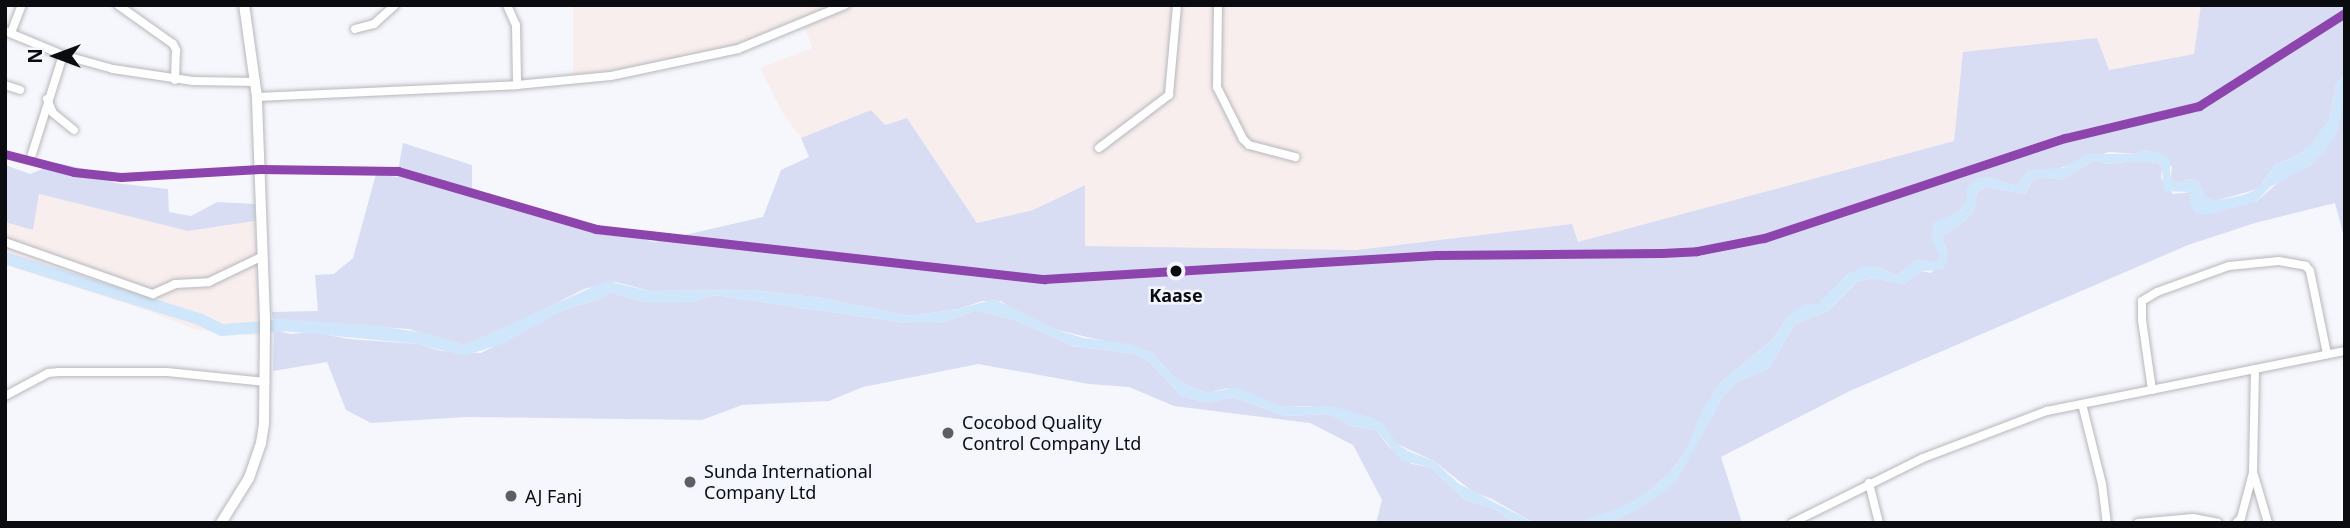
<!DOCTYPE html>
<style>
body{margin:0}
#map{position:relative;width:2350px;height:528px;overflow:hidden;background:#f6f7fc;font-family:"Noto Sans",sans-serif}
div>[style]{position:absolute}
.industrial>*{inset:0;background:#f9eeee}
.green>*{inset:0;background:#d8ddf3}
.water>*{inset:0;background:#d0e6fa}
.stream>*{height:2px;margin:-1px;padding:0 1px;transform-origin:1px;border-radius:1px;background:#d0e6fa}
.river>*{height:12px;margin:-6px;padding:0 6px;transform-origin:6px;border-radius:6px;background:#d0e6fa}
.roads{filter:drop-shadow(0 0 2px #b6b7bc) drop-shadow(0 0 2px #b6b7bc)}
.street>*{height:8px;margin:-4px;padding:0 4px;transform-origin:4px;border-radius:4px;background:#fefeff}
.secondary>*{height:10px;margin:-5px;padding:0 5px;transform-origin:5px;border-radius:5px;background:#fefeff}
.rail-1>*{height:9px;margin:-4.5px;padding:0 4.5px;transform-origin:4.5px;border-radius:4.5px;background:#8e44ad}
.dots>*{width:19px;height:19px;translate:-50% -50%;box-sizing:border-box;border:4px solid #f3f6ff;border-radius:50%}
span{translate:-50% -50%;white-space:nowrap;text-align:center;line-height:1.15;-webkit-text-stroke:5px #f3f6ff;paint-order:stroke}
.stop-label{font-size:18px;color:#0b0c10;font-weight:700}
.poi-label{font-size:18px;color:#0b0c10}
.left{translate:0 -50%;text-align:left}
.frame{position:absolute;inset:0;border:7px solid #0b0c10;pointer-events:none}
.north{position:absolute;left:21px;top:21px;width:70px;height:70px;-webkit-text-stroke:5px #f3f6ff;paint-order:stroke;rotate:270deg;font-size:19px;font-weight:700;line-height:28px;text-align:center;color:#0b0c10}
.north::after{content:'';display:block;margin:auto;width:24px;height:32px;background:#0b0c10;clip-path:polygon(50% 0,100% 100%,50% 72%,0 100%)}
</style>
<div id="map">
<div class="industrial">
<div style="clip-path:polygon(573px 5px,2201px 5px,2201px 7px,2194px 54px,2108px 70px,1954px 141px,1578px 242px,1572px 224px,1357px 250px,1085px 246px,1084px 185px,1033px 210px,977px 223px,907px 118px,885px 126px,871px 110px,801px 138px,782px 112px,760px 68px,812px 48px,802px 17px,728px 49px,573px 77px)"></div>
<div style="clip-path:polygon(39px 194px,188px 231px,255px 221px,260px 336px,196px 330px,145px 310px,5px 265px,5px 222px,33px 229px)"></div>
</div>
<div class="green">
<div style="clip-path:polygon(2201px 5px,2345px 5px,2345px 73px,2336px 85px,2329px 120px,2311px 145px,2296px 156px,2275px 165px,2258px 189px,2215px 201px,2204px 197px,2199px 183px,2191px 179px,2177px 183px,2170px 179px,2172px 167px,2146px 150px,2135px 154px,2109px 152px,2051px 171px,2029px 170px,2016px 186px,1987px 177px,1957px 215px,1934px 223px,1940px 257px,1936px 263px,1916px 260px,1896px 276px,1878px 267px,1849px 273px,1816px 306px,1789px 316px,1770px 342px,1720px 383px,1685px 452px,1670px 472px,1649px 491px,1624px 507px,1577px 523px,1534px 523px,1492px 499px,1473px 492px,1434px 461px,1397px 444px,1374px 418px,1309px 406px,1283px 407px,1227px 388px,1209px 393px,1188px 386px,1175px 378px,1151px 352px,1057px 330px,1016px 312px,1001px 301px,982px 301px,959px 309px,909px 316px,821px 298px,754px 290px,650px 291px,616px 282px,584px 289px,500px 332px,464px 345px,408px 329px,273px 319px,272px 312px,318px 311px,315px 275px,334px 274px,353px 258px,376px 174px,397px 177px,403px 143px,472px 165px,472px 188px,527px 208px,654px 242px,763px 217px,781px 170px,809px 157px,801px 138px,871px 110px,885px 125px,907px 118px,977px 223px,1033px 210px,1085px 185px,1085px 246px,1357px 250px,1572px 224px,1578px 242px,1954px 141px,1963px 52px,2097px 38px,2109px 70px,2194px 54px)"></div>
<div style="clip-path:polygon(2345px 100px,2345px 241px,2335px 203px,2255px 223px,2188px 245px,1852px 390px,1721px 457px,1742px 523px,1608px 523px,1648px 503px,1709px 422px,1724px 395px,1737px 382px,1769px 368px,1795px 324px,1828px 311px,1858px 281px,1873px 278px,1904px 284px,1921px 271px,1931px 273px,1947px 253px,1942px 236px,1967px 219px,1974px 210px,1977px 192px,1985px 187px,2025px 194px,2033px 179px,2043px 177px,2062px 180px,2094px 160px,2106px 164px,2136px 161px,2158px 163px,2162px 168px,2161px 178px,2173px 194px,2191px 192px,2190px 202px,2256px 202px,2283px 178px,2311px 165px)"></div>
<div style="clip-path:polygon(57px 163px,85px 169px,115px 183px,168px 189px,169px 212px,191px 216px,217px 202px,255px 204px,255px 221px,188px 231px,39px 194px,33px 230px,5px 222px,5px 165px,30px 174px)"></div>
<div style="clip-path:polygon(609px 292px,643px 302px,692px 302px,715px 295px,906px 323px,940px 323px,971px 312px,984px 312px,1018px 321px,1073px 346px,1136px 354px,1150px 362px,1181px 396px,1193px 399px,1207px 403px,1233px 397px,1286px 416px,1329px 414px,1352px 426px,1376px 430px,1389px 447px,1412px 464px,1430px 467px,1465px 500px,1493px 508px,1515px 523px,1376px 523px,1382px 500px,1353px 445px,1310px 423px,1174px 406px,1129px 387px,1089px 384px,978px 364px,863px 387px,829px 401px,742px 405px,702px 420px,467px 417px,371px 423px,346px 410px,327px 362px,273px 371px,274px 330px,291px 334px,312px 332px,349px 339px,418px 344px,441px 351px,481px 353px,563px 310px,600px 299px)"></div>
</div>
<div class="water">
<div style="clip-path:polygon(2345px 73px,2345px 100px,2338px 130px,2326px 150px,2311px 165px,2270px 187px,2256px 202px,2210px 214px,2196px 214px,2190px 202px,2191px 192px,2164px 191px,2162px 168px,2158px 163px,2136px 161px,2106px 164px,2094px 160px,2062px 180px,2043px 177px,2033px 179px,2025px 194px,1985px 187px,1977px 192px,1974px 210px,1967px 219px,1942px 236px,1947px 253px,1947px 263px,1942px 270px,1921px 271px,1904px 284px,1873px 278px,1858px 281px,1828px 311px,1795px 324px,1769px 368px,1737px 382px,1724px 395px,1678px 479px,1662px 494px,1628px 515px,1608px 523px,1577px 523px,1624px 506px,1649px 491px,1670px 472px,1685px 452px,1702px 410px,1720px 383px,1770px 342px,1789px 316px,1805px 303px,1816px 305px,1849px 273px,1866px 266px,1878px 267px,1896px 276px,1916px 260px,1936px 263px,1940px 257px,1931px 237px,1934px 222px,1961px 211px,1967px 200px,1966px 189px,1977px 178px,1987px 177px,2016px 186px,2029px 170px,2063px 168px,2087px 154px,2135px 154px,2146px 150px,2164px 154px,2170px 160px,2170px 179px,2177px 183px,2191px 179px,2199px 183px,2204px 197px,2215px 201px,2243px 195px,2258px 189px,2275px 165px,2296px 156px,2311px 144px,2329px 120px,2336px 85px)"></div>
<div style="clip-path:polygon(606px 281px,650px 291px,754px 290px,821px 298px,909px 316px,959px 309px,994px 299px,1057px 330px,1083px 338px,1130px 344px,1151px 352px,1175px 378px,1188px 386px,1209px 393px,1236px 387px,1283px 407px,1331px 406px,1374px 418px,1383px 423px,1397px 444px,1410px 452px,1434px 461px,1459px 484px,1534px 523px,1515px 523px,1493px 508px,1465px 500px,1430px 467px,1402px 461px,1376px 430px,1352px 426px,1328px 414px,1286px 416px,1233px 397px,1207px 403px,1193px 399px,1181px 396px,1150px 362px,1136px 354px,1073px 346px,1018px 321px,984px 312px,971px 312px,940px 323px,906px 323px,715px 295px,692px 302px,664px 303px,643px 302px,609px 292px,600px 299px,563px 310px,505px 343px,463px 356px,418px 344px,274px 330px,273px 319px,373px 325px,430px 334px,464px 345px)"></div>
</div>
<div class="stream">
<div style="left:5px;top:265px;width:11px;rotate:-22deg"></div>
</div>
<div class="river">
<div style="left:5px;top:258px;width:203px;rotate:17.5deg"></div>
<div style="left:199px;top:319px;width:25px;rotate:26deg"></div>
<div style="left:222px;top:330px;width:68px;rotate:-4.2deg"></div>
</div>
<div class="roads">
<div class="street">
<div style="left:118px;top:5px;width:67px;rotate:35.3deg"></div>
<div style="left:173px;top:44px;width:7px;rotate:63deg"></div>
<div style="left:176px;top:50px;width:30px;rotate:92deg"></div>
<div style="left:507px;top:5px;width:22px;rotate:66deg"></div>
<div style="left:516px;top:25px;width:60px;rotate:89deg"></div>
<div style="left:1218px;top:5px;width:82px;rotate:90.7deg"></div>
<div style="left:1217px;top:87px;width:58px;rotate:63.4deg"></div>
<div style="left:1243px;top:139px;width:8px;rotate:45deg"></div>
<div style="left:1249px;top:145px;width:48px;rotate:14.6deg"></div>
<div style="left:355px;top:29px;width:20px;rotate:-15deg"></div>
<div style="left:374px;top:24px;width:28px;rotate:-42deg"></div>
<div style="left:5px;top:31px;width:63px;rotate:22.5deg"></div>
<div style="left:63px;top:55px;width:52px;rotate:15.6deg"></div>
<div style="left:113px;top:69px;width:81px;rotate:8.5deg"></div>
<div style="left:193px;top:81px;width:63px;rotate:0.9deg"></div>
<div style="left:11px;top:33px;width:30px;rotate:-69deg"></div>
<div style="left:5px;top:85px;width:16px;rotate:18deg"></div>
<div style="left:257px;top:97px;width:260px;rotate:-2.6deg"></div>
<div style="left:517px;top:85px;width:94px;rotate:-5.5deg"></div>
<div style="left:611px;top:76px;width:130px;rotate:-12deg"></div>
<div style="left:738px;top:49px;width:116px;rotate:-22.4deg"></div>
<div style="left:47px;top:99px;width:15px;rotate:67deg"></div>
<div style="left:53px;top:113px;width:27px;rotate:39deg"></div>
<div style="left:1099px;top:148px;width:88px;rotate:-37.1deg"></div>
<div style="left:1169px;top:95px;width:90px;rotate:-84.9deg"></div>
<div style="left:32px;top:154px;width:104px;rotate:-72.6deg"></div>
<div style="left:5px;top:242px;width:157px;rotate:19.4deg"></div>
<div style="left:153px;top:294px;width:24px;rotate:-24deg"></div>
<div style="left:175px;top:284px;width:34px;rotate:-3deg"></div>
<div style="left:209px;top:282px;width:60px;rotate:-25.7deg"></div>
<div style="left:2152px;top:390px;width:71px;rotate:-98.1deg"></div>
<div style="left:2142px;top:320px;width:19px;rotate:-90deg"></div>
<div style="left:2142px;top:301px;width:17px;rotate:-31deg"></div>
<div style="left:2157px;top:292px;width:77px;rotate:-19.9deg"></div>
<div style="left:2229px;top:266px;width:50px;rotate:-5.7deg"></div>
<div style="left:2279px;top:261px;width:27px;rotate:10deg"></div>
<div style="left:2306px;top:266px;width:6px;rotate:51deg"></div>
<div style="left:2310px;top:271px;width:85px;rotate:78.4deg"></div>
<div style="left:5px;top:396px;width:49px;rotate:-28.1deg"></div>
<div style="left:48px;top:373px;width:11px;rotate:-5deg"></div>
<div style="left:59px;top:372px;width:108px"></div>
<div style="left:167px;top:372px;width:99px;rotate:5.8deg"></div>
<div style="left:2082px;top:404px;width:82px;rotate:76deg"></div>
<div style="left:2102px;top:484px;width:39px;rotate:83deg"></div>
<div style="left:2254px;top:475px;width:50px;rotate:73.7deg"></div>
<div style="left:1869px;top:483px;width:41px;rotate:76deg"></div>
<div style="left:1792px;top:523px;width:146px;rotate:-26.4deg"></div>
<div style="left:1923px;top:458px;width:133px;rotate:-20.8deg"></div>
<div style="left:2047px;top:411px;width:304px;rotate:-11.4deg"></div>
<div style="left:2138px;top:523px;width:55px;rotate:-5.2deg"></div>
<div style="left:2193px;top:518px;width:25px;rotate:11deg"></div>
<div style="left:2236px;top:523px;width:7px;rotate:-45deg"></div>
<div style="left:2241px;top:518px;width:47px;rotate:-75.1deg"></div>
<div style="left:2253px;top:473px;width:104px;rotate:-88.9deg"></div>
</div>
<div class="secondary">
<div style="left:221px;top:523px;width:53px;rotate:-58.1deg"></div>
<div style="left:249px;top:478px;width:37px;rotate:-71deg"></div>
<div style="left:261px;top:443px;width:20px;rotate:-81deg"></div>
<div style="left:264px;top:423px;width:104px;rotate:-89.4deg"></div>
<div style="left:265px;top:319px;width:222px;rotate:-92.1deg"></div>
<div style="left:257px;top:97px;width:93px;rotate:-98deg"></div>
</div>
</div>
<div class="rail-1">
<div style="left:5px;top:154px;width:71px;rotate:14.6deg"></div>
<div style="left:74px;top:172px;width:47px;rotate:6.1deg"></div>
<div style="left:121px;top:177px;width:139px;rotate:-3.3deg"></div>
<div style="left:260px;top:169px;width:138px;rotate:0.8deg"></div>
<div style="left:398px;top:171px;width:206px;rotate:16.3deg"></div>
<div style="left:596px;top:229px;width:451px;rotate:6.4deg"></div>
<div style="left:1044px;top:279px;width:393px;rotate:-3.5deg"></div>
<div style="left:1436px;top:255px;width:226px;rotate:-0.5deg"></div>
<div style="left:1662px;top:253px;width:35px;rotate:-3deg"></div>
<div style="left:1697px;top:251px;width:68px;rotate:-11deg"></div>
<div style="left:1764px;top:238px;width:317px;rotate:-18.4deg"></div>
<div style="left:2065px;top:138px;width:138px;rotate:-13.4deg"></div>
<div style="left:2199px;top:106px;width:173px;rotate:-32.5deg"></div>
</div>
<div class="dots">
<div style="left:1176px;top:271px;background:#0b0c10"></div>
<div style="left:948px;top:433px;background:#5d5e63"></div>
<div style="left:690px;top:482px;background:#5d5e63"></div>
<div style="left:511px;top:496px;background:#5d5e63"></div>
</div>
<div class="stop-label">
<span style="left:1176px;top:295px">Kaase</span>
</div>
<div class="poi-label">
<span class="left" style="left:962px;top:433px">Cocobod Quality<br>Control Company Ltd</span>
<span class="left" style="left:704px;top:482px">Sunda International<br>Company Ltd</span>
<span class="left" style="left:525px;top:496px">AJ Fanj</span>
</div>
<div class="frame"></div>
<div class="north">N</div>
</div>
